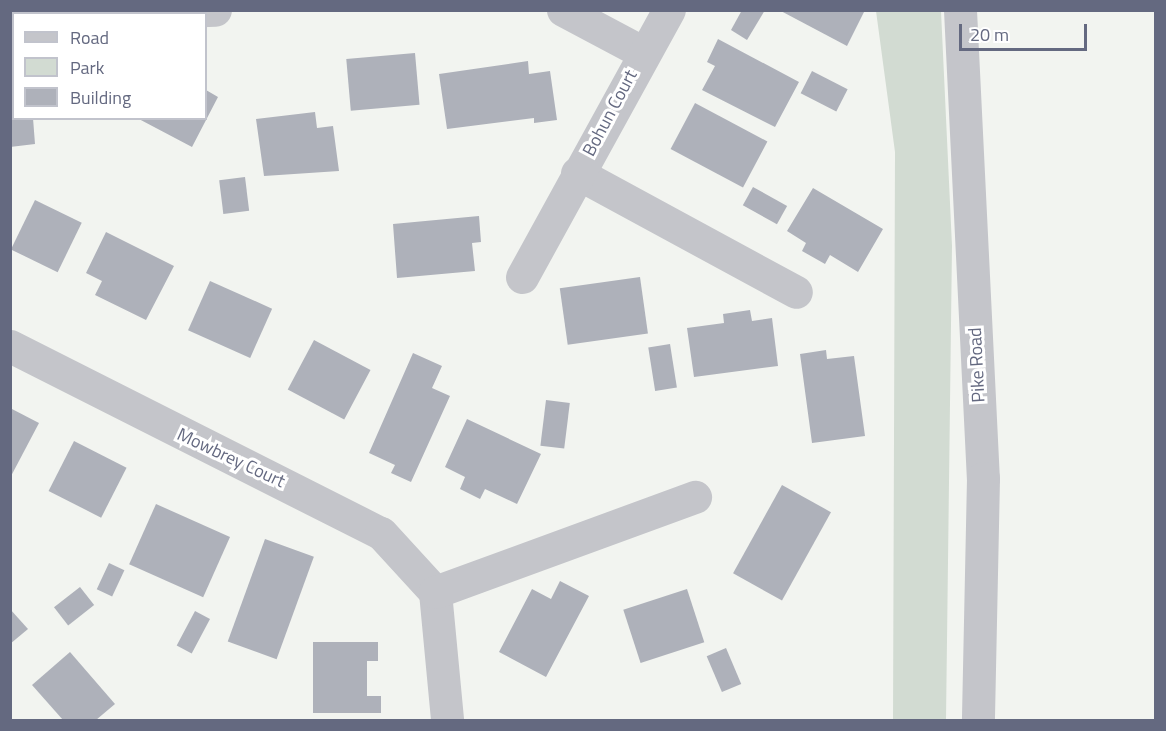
<!DOCTYPE html>
<style>
body{margin:0}
#map{position:relative;width:1166px;height:731px;overflow:hidden;background:#f2f4f0;font-family:"Titillium Web",sans-serif}
div>[style]{position:absolute}
.green>*{inset:0;background:#d2dbd2}
.building>*{inset:0;background:#aeb1ba;transform-origin:0 0}
.minor>*{height:33px;margin:-16.5px;padding:0 16.5px;transform-origin:16.5px;border-radius:16.5px;background:#c4c5ca}
span{translate:-50% -50%;white-space:nowrap;text-align:center;line-height:1.15;-webkit-text-stroke:6px #fff;paint-order:stroke}
.street-label{font-size:18px;color:#646980}
.frame{position:absolute;inset:0;border:12px solid #646980;pointer-events:none}
.legend{position:absolute;left:12px;top:12px;width:195px;height:108px;box-sizing:border-box;background:#fff;border:2px solid #c1c3cc;margin:0;padding:8px 10px;list-style:none;font-size:18px;color:#646980}
.legend li{display:flex;align-items:center;gap:12px;height:30px}
.legend b{width:30px;border:2px solid #c1c3cc}
.scale{position:absolute;left:959px;top:24px;width:128px;height:27px;box-sizing:border-box;border:3px solid #646980;border-top:0;padding-left:8px;font-size:18px;line-height:21px;white-space:nowrap;color:#646980;-webkit-text-stroke:4px #fff;paint-order:stroke}
</style>
<div id="map">
<div class="green">
<div style="clip-path:polygon(876px 11px,941px 11px,952px 246px,946px 720px,893px 720px,895px 152px)"></div>
</div>
<div class="building">
<div style="clip-path:polygon(742px 10px,765px 10px,747px 40px,731px 30px)"></div>
<div style="clip-path:polygon(779px 10px,865px 10px,847px 46px)"></div>
<div style="clip-path:polygon(718px 39px,799px 82px,775px 127px,702px 90px,715px 66px,707px 62px)"></div>
<div style="left:415px;top:53px;width:52px;height:69px;rotate:85deg"></div>
<div style="clip-path:polygon(528px 61px,529px 74px,550px 71px,557px 120px,534px 123px,534px 118px,447px 129px,439px 74px)"></div>
<div style="clip-path:polygon(10px 65px,14px 118px,33px 118px,35px 144px,10px 147px)"></div>
<div style="left:812px;top:71px;width:40px;height:25px;rotate:27deg"></div>
<div style="clip-path:polygon(206px 90px,218px 97px,192px 147px,137px 118px,206px 118px)"></div>
<div style="left:695px;top:103px;width:82px;height:52px;rotate:28deg"></div>
<div style="clip-path:polygon(315px 112px,317px 128px,333px 126px,339px 171px,264px 176px,256px 119px)"></div>
<div style="left:245px;top:177px;width:34px;height:26px;rotate:83deg"></div>
<div style="left:753px;top:187px;width:39px;height:21px;rotate:29deg"></div>
<div style="clip-path:polygon(813px 188px,883px 229px,858px 272px,830px 255px,825px 264px,802px 251px,806px 243px,787px 231px)"></div>
<div style="left:35px;top:200px;width:52px;height:55px;rotate:26deg"></div>
<div style="clip-path:polygon(479px 216px,481px 242px,472px 243px,475px 271px,397px 278px,393px 224px)"></div>
<div style="clip-path:polygon(106px 232px,174px 266px,146px 320px,95px 295px,102px 281px,86px 273px)"></div>
<div style="left:640px;top:277px;width:57px;height:81px;rotate:82deg"></div>
<div style="left:210px;top:281px;width:68px;height:54px;rotate:24deg"></div>
<div style="clip-path:polygon(750px 310px,752px 321px,772px 318px,778px 366px,694px 377px,687px 328px,724px 323px,723px 314px)"></div>
<div style="left:314px;top:340px;width:64px;height:56px;rotate:28deg"></div>
<div style="left:670px;top:344px;width:44px;height:22px;rotate:81deg"></div>
<div style="clip-path:polygon(826px 350px,827px 359px,854px 356px,865px 436px,812px 443px,800px 354px)"></div>
<div style="clip-path:polygon(413px 353px,442px 366px,432px 388px,450px 396px,411px 482px,391px 473px,395px 465px,369px 453px)"></div>
<div style="left:546px;top:400px;width:24px;height:46px;rotate:7deg"></div>
<div style="clip-path:polygon(10px 408px,39px 423px,10px 478px)"></div>
<div style="clip-path:polygon(467px 419px,541px 454px,517px 504px,485px 489px,480px 499px,460px 489px,465px 477px,445px 467px)"></div>
<div style="left:74px;top:441px;width:59px;height:56px;rotate:27deg"></div>
<div style="left:782px;top:485px;width:56px;height:101px;rotate:29deg"></div>
<div style="left:156px;top:504px;width:81px;height:66px;rotate:24deg"></div>
<div style="left:265px;top:539px;width:52px;height:109px;rotate:20deg"></div>
<div style="left:109px;top:563px;width:17px;height:29px;rotate:25deg"></div>
<div style="clip-path:polygon(560px 581px,589px 596px,546px 677px,499px 652px,532px 589px,551px 599px)"></div>
<div style="left:80px;top:587px;width:23px;height:33px;rotate:52deg"></div>
<div style="left:687px;top:589px;width:56px;height:67px;rotate:72deg"></div>
<div style="clip-path:polygon(10px 609px,28px 629px,10px 644px)"></div>
<div style="left:195px;top:611px;width:17px;height:39px;rotate:28deg"></div>
<div style="clip-path:polygon(313px 642px,378px 642px,378px 661px,367px 661px,367px 696px,381px 696px,381px 713px,313px 713px)"></div>
<div style="left:726px;top:648px;width:39px;height:21px;rotate:67deg"></div>
<div style="clip-path:polygon(70px 652px,115px 704px,96px 720px,63px 720px,32px 685px)"></div>
</div>
<div class="minor">
<div style="left:563px;top:10px;width:89px;rotate:28deg"></div>
<div style="left:960px;top:10px;width:469px;rotate:87.2deg"></div>
<div style="left:983px;top:478px;width:242px;rotate:91.2deg"></div>
<div style="left:179px;top:11px;width:36px;rotate:-2deg"></div>
<div style="left:577px;top:173px;width:249px;rotate:28.5deg"></div>
<div style="left:522px;top:277px;width:305px;rotate:-61.2deg"></div>
<div style="left:10px;top:346px;width:415px;rotate:26.8deg"></div>
<div style="left:381px;top:533px;width:80px;rotate:47.5deg"></div>
<div style="left:435px;top:592px;width:129px;rotate:84.6deg"></div>
<div style="left:435px;top:592px;width:277px;rotate:-20.1deg"></div>
</div>
<div class="street-label">
<span style="left:610px;top:113px;rotate:-62deg">Bohun Court</span>
<span style="left:977px;top:365px;rotate:-93deg">Pike Road</span>
<span style="left:231px;top:458px;rotate:25deg">Mowbrey Court</span>
</div>
<div class="frame"></div>
<ul class="legend">
<li><b style="height:8px;background:#c4c5ca"></b>Road</li>
<li><b style="height:16px;background:#d2dbd2"></b>Park</li>
<li><b style="height:16px;background:#aeb1ba"></b>Building</li>
</ul>
<div class="scale">20 m</div>
</div>
